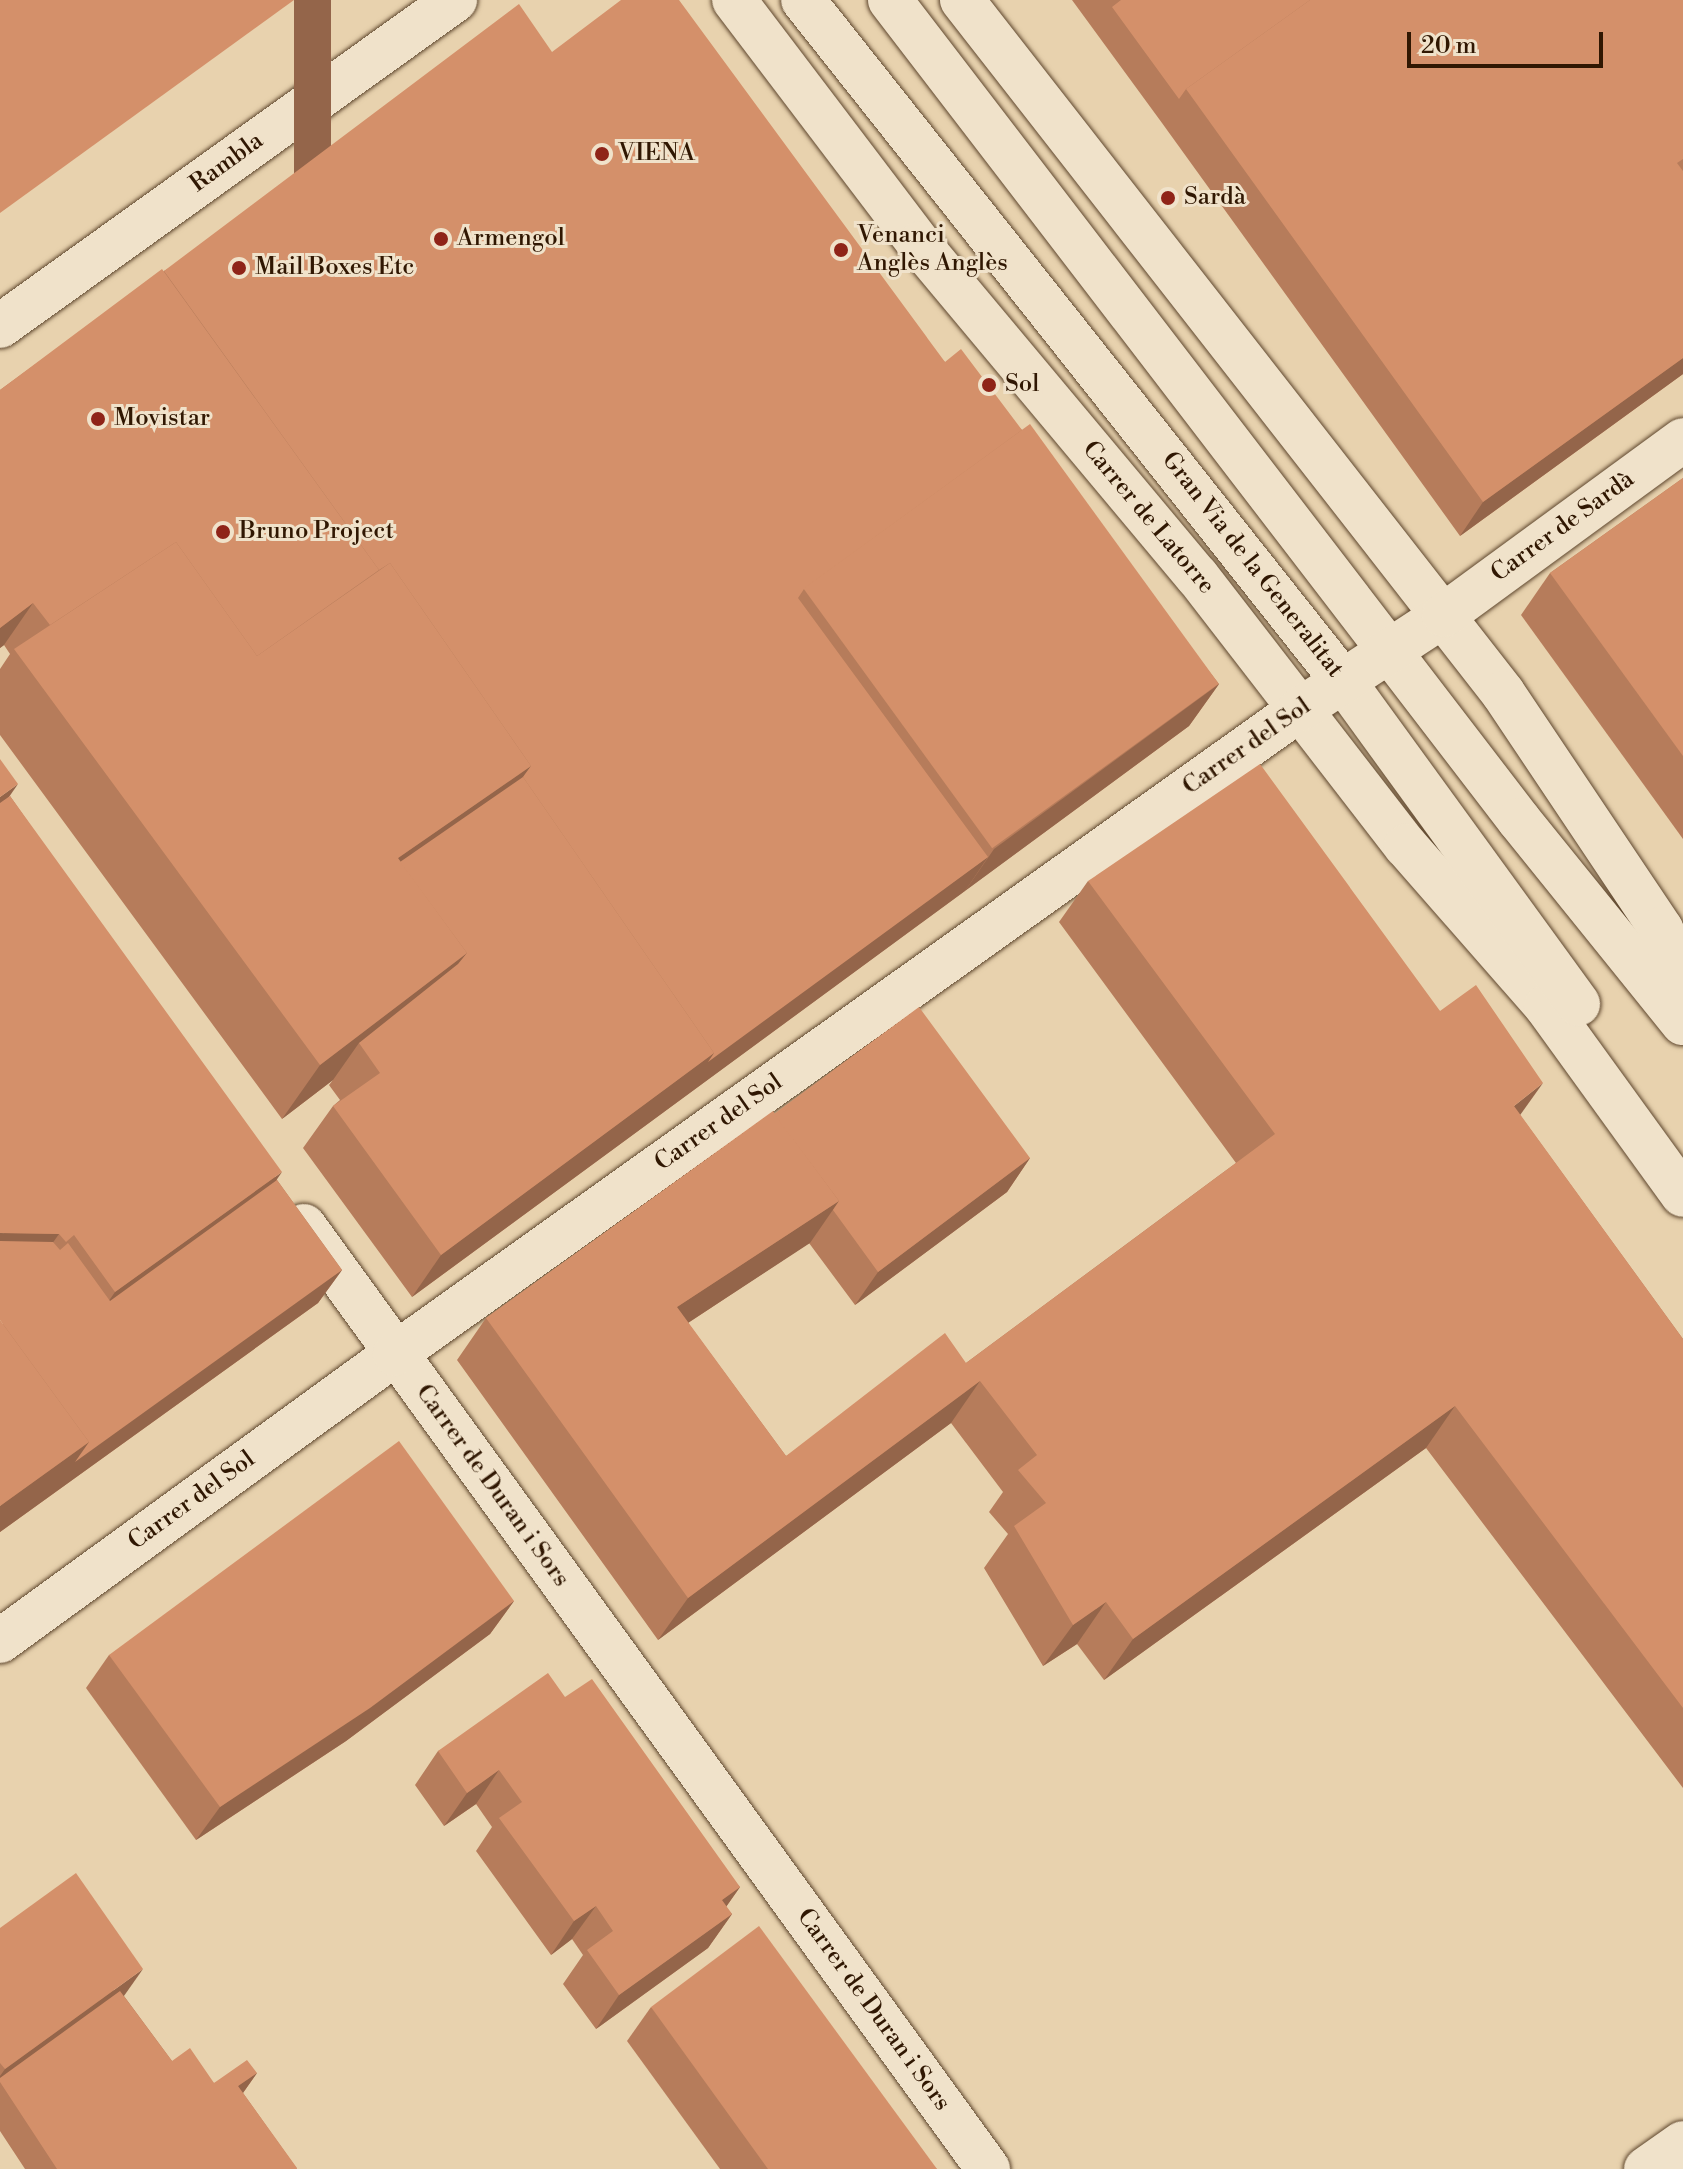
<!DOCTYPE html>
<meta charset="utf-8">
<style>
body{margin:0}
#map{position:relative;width:1683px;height:2169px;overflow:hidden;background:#e8d2ae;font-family:"Libre Bodoni",serif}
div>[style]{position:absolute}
.roads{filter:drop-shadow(0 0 2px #5e462d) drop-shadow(0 0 2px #5e462d)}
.minor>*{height:44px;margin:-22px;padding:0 22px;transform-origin:22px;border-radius:22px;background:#f0e2ca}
.wall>*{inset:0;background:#b67c5b}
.shaded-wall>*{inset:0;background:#94654a;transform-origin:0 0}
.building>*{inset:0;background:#d4906a;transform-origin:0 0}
.dots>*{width:22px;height:22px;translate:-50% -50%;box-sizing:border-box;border:4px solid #f0e2ca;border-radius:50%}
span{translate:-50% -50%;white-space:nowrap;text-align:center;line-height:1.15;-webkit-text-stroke:6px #f0e2ca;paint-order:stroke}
.poi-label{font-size:24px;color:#301702}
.left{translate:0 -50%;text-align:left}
.street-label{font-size:24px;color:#301702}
.scale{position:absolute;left:1407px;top:32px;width:196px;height:36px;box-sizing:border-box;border:4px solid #301702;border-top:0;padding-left:10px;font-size:24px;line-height:28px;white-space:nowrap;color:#301702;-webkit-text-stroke:6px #f0e2ca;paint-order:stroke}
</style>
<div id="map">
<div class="roads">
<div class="minor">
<div style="left:734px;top:0;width:306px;rotate:52.8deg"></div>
<div style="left:919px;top:244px;width:433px;rotate:50.1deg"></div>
<div style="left:1197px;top:576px;width:341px;rotate:52.3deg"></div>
<div style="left:1406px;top:846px;width:213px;rotate:48.8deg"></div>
<div style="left:1546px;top:1006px;width:233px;rotate:54.1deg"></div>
<div style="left:803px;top:0;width:886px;rotate:51.6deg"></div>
<div style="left:1353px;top:694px;width:383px;rotate:54deg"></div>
<div style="left:890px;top:0;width:1033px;rotate:52.51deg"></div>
<div style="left:1519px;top:820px;width:261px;rotate:51.1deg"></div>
<div style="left:962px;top:0;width:879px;rotate:52.02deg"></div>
<div style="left:1503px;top:693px;width:284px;rotate:56.2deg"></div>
<div style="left:1661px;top:929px;width:53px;rotate:65.4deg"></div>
<div style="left:0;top:326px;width:560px;rotate:-35.62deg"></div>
<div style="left:304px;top:1226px;width:1165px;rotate:54.04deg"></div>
<div style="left:0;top:1641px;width:488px;rotate:-36deg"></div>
<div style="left:395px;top:1354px;width:1110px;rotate:-35.47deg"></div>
<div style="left:1299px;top:710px;width:173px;rotate:-33.2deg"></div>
<div style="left:1444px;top:615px;width:296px;rotate:-36.2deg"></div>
<div style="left:1646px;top:2169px;width:45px;rotate:-35.1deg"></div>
</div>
</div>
<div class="wall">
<div style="clip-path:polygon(1072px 0,1683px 0,1683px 374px,1460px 536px,1162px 123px)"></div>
<div style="clip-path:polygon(552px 52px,945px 362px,1022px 430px,1219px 684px,1189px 726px,412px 1297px,303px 1148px,333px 1106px,340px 1100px,329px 1085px,333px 1080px,282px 1119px,0 735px,0 669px,10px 654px,4px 645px,0 648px,0 390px,164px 271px)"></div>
<div style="clip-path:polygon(1683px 478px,1683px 839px,1521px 615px,1550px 573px)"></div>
<div style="clip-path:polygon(10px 796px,277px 1180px,342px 1270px,318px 1303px,0 1532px)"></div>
<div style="clip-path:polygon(1088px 881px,1440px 1011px,1520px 1115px,1683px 1339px,1683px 1788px,1426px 1448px,1104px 1680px,1077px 1644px,1043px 1666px,984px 1568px,1008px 1534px,989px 1512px,1003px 1492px,951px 1423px,658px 1640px,457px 1360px,486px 1318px,774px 1114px,1030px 1158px,1007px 1192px,855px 1305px,809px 1243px,688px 1323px,786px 1456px,966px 1363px,1236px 1163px,1059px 922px)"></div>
<div style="clip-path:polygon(514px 1601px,490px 1634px,346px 1741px,196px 1840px,86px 1688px,109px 1655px)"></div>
<div style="clip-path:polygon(565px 1697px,740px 1887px,726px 1907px,732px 1914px,708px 1948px,596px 2029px,563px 1984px,583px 1955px,572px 1939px,551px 1955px,476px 1851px,492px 1827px,476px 1804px,444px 1826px,415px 1785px,438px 1751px)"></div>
<div style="clip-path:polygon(0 1928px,124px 1996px,172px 2061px,214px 2083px,257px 2073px,243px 2093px,297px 2169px,25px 2169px,0 2131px)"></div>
<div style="clip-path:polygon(651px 2007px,937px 2169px,720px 2169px,627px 2041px)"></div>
</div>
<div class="shaded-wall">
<div style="left:294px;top:0;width:37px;height:363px"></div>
<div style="clip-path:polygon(1683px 358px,1683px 374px,1460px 536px,1483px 502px)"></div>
<div style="clip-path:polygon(33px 603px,4px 645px,0 648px,0 628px)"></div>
<div style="clip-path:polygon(1219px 684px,1189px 726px,965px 891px,994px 849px)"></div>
<div style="clip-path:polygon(531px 766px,493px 819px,400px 884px,398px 858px)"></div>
<div style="clip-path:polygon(18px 784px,0 810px,0 797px)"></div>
<div style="clip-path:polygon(988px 857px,965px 891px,412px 1297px,441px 1255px,714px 1053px)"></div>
<div style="clip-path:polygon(467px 953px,429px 1006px,359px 1043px,333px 1080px,282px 1119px,320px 1065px)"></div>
<div style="clip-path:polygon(1543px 1083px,1513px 1125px,1514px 1106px)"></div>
<div style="clip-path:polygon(1030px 1158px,1007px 1192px,855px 1305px,878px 1272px)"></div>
<div style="clip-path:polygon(282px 1172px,253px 1214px,86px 1334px,115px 1292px)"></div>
<div style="clip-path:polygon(839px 1201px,810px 1243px,648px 1349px,677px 1307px)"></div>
<div style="clip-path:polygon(0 1233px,59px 1234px,30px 1275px,0 1275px)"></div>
<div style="clip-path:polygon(342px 1270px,318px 1303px,0 1532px,0 1506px,89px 1442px)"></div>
<div style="clip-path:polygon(980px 1381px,951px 1423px,658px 1640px,688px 1598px)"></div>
<div style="clip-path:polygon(1455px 1406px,1426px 1448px,1104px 1680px,1133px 1639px)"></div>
<div style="clip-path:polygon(514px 1601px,490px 1634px,346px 1741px,196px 1840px,220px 1807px)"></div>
<div style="clip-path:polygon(1106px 1602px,1077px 1644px,1043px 1666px,1073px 1625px)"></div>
<div style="clip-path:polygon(499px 1770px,476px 1804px,444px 1826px,467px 1793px)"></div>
<div style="clip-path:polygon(740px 1887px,716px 1921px,722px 1900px)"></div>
<div style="clip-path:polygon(596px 1906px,572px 1939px,551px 1955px,574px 1921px)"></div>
<div style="clip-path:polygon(732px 1914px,708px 1948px,596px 2029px,619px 1995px)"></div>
<div style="clip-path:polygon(143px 1969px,119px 2003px,0 2082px,0 2076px,5px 2069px)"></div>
<div style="clip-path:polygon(257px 2073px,240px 2097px,238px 2086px)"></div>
</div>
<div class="building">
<div style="clip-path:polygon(0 0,294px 0,0 213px)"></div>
<div style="clip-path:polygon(621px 0,679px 0,945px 362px,961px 349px,1022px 430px,804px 589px,798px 598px,988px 857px,708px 1062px,714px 1053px,523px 777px,531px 766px,390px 563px,379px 570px,164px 271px,519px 4px,552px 52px)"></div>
<div style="clip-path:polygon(1121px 0,1310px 0,1186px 89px,1179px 99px,1112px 7px)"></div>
<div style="clip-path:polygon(1310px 0,1683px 0,1683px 159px,1677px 163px,1683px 171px,1683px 358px,1483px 502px,1186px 89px)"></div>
<div style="clip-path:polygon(162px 269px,379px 570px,257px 656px,176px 542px,50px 625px,33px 603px,0 628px,0 390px)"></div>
<div style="left:1030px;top:424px;width:321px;height:280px;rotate:54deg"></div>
<div style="clip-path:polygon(1683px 478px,1683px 756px,1550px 573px)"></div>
<div style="clip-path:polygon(176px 542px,257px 656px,390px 563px,531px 766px,398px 858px,467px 953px,320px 1065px,14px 649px)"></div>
<div style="clip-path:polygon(0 759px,18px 784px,0 797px)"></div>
<div style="clip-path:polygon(1260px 764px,1440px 1011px,1476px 985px,1543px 1083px,1514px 1106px,1683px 1339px,1683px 1708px,1455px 1406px,1133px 1639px,1106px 1602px,1073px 1625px,1014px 1526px,1046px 1503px,1018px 1470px,1037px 1455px,980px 1381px,688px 1598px,486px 1318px,773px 1111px,839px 1201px,677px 1307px,786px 1456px,945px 1333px,966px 1363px,1275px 1134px,1088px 881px)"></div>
<div style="clip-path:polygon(523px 777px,714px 1053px,441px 1255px,333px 1106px,380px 1073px,359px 1043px,458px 964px,467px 953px,400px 862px)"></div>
<div style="clip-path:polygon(10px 796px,282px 1172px,115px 1292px,74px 1235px,66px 1242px,59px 1234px,0 1233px,0 803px)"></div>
<div style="clip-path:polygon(919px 1007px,1030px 1158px,878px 1272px,833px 1210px,839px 1201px,774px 1114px)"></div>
<div style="clip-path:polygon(277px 1180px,342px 1270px,75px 1462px,89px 1442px,0 1320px,0 1241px,53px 1242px,60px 1250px,68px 1243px,110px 1301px)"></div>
<div style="clip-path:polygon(0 1320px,89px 1442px,0 1506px)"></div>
<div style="clip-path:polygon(399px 1441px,514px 1601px,370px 1708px,220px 1807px,109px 1655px)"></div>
<div style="clip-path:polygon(548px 1673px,565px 1697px,592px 1679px,740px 1887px,722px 1900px,732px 1914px,619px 1995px,587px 1950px,613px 1931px,596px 1906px,574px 1921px,499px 1818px,522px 1802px,499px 1770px,467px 1793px,438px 1751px)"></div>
<div style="clip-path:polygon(76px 1873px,143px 1969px,5px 2069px,0 2063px,0 1928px)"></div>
<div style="clip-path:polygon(759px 1926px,937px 2169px,768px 2169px,651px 2007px)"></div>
<div style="clip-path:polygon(120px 1991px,172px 2061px,190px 2048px,214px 2083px,247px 2060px,257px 2073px,238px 2086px,297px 2168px,296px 2169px,57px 2169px,0 2082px,0 2078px)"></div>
</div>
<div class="dots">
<div style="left:602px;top:154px;background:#8f2418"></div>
<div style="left:1168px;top:198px;background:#8f2418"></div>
<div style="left:441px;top:239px;background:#8f2418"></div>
<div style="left:841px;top:250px;background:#8f2418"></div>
<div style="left:239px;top:268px;background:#8f2418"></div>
<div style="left:989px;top:385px;background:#8f2418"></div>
<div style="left:98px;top:419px;background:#8f2418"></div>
<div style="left:223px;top:532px;background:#8f2418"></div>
</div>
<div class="poi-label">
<span class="left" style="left:618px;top:154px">VIENA</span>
<span class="left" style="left:1184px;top:198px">Sardà</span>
<span class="left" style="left:857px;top:250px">Venanci<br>Anglès Anglès</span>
<span class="left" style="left:457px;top:239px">Armengol</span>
<span class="left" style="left:255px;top:268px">Mail Boxes Etc</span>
<span class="left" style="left:1005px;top:385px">Sol</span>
<span class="left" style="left:114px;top:419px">Movistar</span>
<span class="left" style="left:239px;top:532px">Bruno Project</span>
</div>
<div class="street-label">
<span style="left:227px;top:163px;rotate:-36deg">Rambla</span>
<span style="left:1148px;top:518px;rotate:50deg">Carrer de Latorre</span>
<span style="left:1563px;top:527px;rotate:-36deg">Carrer de Sardà</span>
<span style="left:1252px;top:565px;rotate:52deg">Gran Via de la Generalitat</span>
<span style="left:1247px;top:747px;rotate:-35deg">Carrer del Sol</span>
<span style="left:719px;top:1123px;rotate:-35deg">Carrer del Sol</span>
<span style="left:492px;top:1486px;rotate:54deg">Carrer de Duran i Sors</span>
<span style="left:192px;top:1501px;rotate:-36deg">Carrer del Sol</span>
<span style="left:873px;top:2010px;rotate:54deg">Carrer de Duran i Sors</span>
</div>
<div class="scale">20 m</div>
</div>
